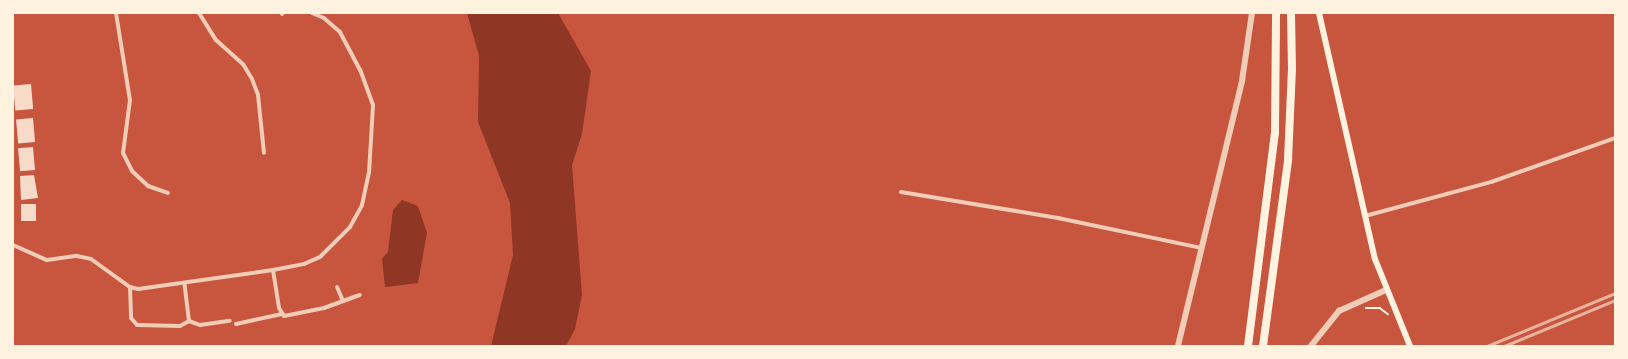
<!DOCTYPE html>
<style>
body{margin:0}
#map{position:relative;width:1628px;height:359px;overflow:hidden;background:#c8553d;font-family:Lato,sans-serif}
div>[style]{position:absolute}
.water>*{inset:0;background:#8f3625}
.building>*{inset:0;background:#f7dbc8;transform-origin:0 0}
.path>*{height:1.5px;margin:-0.75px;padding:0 0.75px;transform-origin:0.75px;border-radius:0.75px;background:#fff3e0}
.minor>*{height:4px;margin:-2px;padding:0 2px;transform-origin:2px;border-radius:2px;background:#f1ccb7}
.tertiary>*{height:5.5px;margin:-2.75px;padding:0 2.75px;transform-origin:2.75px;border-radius:2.75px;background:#f1ccb7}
.secondary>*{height:6px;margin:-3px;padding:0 3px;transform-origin:3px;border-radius:3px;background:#fff3e0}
.trunk>*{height:8px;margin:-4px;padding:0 4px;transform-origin:4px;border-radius:4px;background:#fff3e0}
.rail>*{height:3px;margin:-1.5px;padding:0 1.5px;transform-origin:1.5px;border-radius:1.5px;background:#e9b49f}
span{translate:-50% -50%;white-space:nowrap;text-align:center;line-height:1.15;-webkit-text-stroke:3px #fff3e0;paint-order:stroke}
.frame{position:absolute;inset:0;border:14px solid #fff3e0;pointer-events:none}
</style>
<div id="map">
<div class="water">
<div style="clip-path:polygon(467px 13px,558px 13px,591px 71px,582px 134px,572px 165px,582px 295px,575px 329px,566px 346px,491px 346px,513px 255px,510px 203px,478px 122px,479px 56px)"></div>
<div style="clip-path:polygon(402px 200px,418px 206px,427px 233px,418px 283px,385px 287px,382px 259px,388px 252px,393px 210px)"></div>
</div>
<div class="building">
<div style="left:31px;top:84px;width:25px;height:18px;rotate:85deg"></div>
<div style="left:33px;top:118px;width:24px;height:17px;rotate:85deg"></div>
<div style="left:33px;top:147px;width:23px;height:15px;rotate:85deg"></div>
<div style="clip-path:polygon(34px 175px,38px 198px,21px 200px,20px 176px)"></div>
<div style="left:21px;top:204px;width:15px;height:17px"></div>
</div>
<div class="path">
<div style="left:1366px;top:308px;width:14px"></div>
<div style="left:1380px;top:308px;width:10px;rotate:37deg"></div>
</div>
<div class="minor">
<div style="left:116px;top:13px;width:88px;rotate:80.9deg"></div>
<div style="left:130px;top:100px;width:53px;rotate:97.5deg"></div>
<div style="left:123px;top:153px;width:20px;rotate:63deg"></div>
<div style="left:132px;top:171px;width:22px;rotate:43deg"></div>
<div style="left:148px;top:186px;width:21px;rotate:19deg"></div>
<div style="left:199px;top:13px;width:32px;rotate:58deg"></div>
<div style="left:216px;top:40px;width:36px;rotate:42deg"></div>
<div style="left:243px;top:64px;width:17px;rotate:59deg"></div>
<div style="left:252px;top:79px;width:17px;rotate:69deg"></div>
<div style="left:258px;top:95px;width:58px;rotate:84.1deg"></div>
<div style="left:282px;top:14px;width:1px;rotate:-45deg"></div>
<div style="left:901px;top:192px;width:159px;rotate:9.4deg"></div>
<div style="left:1058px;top:218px;width:146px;rotate:11.8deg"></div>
<div style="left:1365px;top:216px;width:131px;rotate:-15.1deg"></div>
<div style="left:1491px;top:182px;width:132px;rotate:-19.5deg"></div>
<div style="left:13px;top:245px;width:37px;rotate:24deg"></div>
<div style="left:47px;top:260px;width:30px;rotate:-8deg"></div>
<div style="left:77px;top:256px;width:14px;rotate:12deg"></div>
<div style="left:91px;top:259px;width:48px;rotate:35.7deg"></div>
<div style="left:130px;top:287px;width:8px;rotate:14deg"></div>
<div style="left:138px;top:289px;width:136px;rotate:-8deg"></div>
<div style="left:273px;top:270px;width:32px;rotate:-11deg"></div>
<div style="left:304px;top:264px;width:17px;rotate:-24deg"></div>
<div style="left:320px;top:257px;width:42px;rotate:-45deg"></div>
<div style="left:350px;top:227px;width:25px;rotate:-61deg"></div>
<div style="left:362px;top:205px;width:33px;rotate:-78deg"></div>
<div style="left:369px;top:173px;width:68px;rotate:-86.6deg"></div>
<div style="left:373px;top:105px;width:37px;rotate:-110deg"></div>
<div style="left:360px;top:70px;width:43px;rotate:-117.8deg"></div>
<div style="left:340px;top:32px;width:21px;rotate:-139deg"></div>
<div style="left:324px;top:18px;width:13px;rotate:-157deg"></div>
<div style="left:273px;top:270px;width:38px;rotate:81deg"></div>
<div style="left:279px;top:308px;width:9px;rotate:58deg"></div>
<div style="left:284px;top:316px;width:41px;rotate:-11.3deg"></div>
<div style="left:324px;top:308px;width:38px;rotate:-20deg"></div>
<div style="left:130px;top:287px;width:31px;rotate:88deg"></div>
<div style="left:131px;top:318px;width:9px;rotate:49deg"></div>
<div style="left:137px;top:325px;width:43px;rotate:1.3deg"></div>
<div style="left:180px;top:326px;width:10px;rotate:-29deg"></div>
<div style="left:189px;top:321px;width:38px;rotate:-97deg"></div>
<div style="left:337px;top:287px;width:15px;rotate:67deg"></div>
<div style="left:189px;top:321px;width:12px;rotate:20deg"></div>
<div style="left:200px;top:325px;width:30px;rotate:-8deg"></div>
<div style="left:236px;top:324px;width:47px;rotate:-12.3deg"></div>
</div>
<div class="tertiary">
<div style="left:1178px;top:346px;width:273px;rotate:-76.4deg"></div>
<div style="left:1242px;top:81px;width:69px;rotate:-81.6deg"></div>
<div style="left:1311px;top:346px;width:45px;rotate:-51.3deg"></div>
<div style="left:1339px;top:311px;width:51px;rotate:-24.1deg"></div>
</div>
<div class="secondary">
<div style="left:1319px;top:13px;width:252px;rotate:77.2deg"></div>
<div style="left:1375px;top:259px;width:94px;rotate:68.1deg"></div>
</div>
<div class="trunk">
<div style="left:1248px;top:346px;width:215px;rotate:-82.8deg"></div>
<div style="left:1275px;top:133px;width:120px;rotate:-89.5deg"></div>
<div style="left:1263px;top:346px;width:188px;rotate:-82.3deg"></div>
<div style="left:1288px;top:160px;width:90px;rotate:-87.5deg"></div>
<div style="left:1292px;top:70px;width:57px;rotate:-91deg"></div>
</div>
<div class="rail">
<div style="left:1487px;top:346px;width:139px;rotate:-22.5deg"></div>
<div style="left:1504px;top:346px;width:120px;rotate:-22.5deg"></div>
</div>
<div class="frame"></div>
</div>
